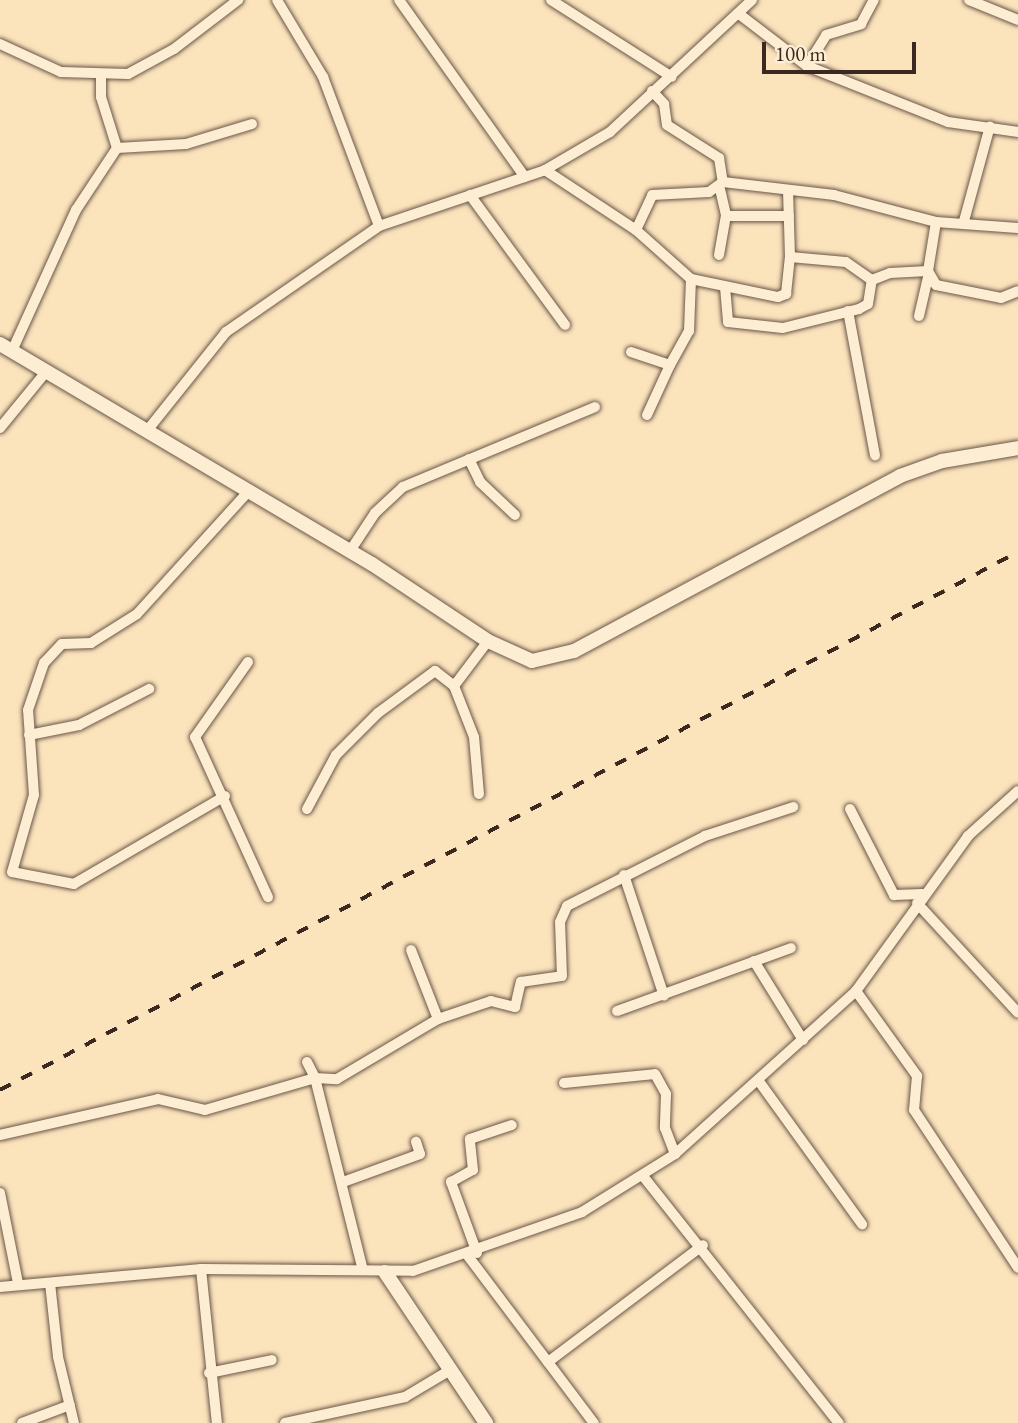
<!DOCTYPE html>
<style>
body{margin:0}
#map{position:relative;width:1018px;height:1423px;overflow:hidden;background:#fbe3bc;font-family:"EB Garamond",serif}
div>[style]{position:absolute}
.roads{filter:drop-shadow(0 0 2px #6a5748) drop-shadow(0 0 2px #6a5748)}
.street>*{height:10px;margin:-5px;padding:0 5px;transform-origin:5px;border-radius:5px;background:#fcedd3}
.secondary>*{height:14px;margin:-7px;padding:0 7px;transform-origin:7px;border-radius:7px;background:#fcedd3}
.rail>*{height:3.5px;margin-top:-1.75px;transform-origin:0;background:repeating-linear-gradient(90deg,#3a2821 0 12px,transparent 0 24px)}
span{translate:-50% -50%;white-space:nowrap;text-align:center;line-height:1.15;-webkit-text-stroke:7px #fcedd3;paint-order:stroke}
.scale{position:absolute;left:762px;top:42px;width:154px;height:32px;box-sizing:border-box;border:4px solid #3a2821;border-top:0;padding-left:9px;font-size:21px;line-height:24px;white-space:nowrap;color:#3a2821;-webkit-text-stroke:5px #fcedd3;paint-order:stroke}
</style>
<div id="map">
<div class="roads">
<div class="street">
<div style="left:277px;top:0;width:90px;rotate:59.1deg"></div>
<div style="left:323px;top:77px;width:159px;rotate:69.4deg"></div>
<div style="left:399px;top:0;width:217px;rotate:54.6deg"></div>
<div style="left:551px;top:0;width:143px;rotate:32.5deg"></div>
<div style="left:969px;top:0;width:53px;rotate:22.2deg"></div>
<div style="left:739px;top:14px;width:86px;rotate:37.4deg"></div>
<div style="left:807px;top:66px;width:152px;rotate:21.7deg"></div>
<div style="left:948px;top:122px;width:71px;rotate:8.1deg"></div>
<div style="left:0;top:44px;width:67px;rotate:24.7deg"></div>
<div style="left:61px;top:72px;width:67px;rotate:1.7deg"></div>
<div style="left:128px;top:74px;width:52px;rotate:-28.5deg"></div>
<div style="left:174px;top:49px;width:81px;rotate:-37.4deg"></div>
<div style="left:807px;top:66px;width:36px;rotate:-58deg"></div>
<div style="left:826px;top:35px;width:37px;rotate:-17deg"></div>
<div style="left:861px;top:24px;width:27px;rotate:-62deg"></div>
<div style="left:652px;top:91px;width:18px;rotate:47deg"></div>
<div style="left:664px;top:104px;width:21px;rotate:82deg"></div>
<div style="left:667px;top:125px;width:62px;rotate:32.4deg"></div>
<div style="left:719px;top:158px;width:24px;rotate:81deg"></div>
<div style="left:723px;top:182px;width:112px;rotate:6.7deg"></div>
<div style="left:834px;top:195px;width:106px;rotate:14.8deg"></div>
<div style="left:936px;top:222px;width:82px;rotate:4.2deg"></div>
<div style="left:117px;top:148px;width:69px;rotate:-3.3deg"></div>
<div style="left:186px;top:144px;width:69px;rotate:-16.9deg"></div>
<div style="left:545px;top:170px;width:109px;rotate:33.4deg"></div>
<div style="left:636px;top:230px;width:74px;rotate:41.7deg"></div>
<div style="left:691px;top:279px;width:89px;rotate:11.7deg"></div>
<div style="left:778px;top:297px;width:9px;rotate:-21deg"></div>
<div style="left:786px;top:294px;width:37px;rotate:-84deg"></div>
<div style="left:790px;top:257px;width:66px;rotate:-91.7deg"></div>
<div style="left:720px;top:189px;width:28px;rotate:77deg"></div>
<div style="left:726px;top:216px;width:63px"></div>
<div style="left:470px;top:195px;width:161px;rotate:53.8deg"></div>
<div style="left:964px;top:221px;width:98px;rotate:-74.7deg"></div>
<div style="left:936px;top:222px;width:50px;rotate:99.3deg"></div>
<div style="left:928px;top:271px;width:16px;rotate:60deg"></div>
<div style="left:936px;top:285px;width:66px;rotate:11.3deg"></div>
<div style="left:1001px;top:298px;width:18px;rotate:-22deg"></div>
<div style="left:636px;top:230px;width:38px;rotate:-65deg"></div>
<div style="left:652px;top:195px;width:57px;rotate:-3deg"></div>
<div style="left:709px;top:192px;width:17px;rotate:-36deg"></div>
<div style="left:719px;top:255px;width:40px;rotate:-80deg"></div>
<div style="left:790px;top:257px;width:56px;rotate:5.1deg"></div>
<div style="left:846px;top:262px;width:32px;rotate:35deg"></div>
<div style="left:725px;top:287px;width:35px;rotate:85deg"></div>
<div style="left:728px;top:322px;width:55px;rotate:6.2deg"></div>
<div style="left:783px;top:328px;width:78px;rotate:-14deg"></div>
<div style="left:859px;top:309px;width:10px;rotate:-29deg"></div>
<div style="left:868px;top:304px;width:24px;rotate:-81deg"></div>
<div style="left:872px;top:280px;width:19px;rotate:-21deg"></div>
<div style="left:890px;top:273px;width:38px;rotate:-3deg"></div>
<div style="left:848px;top:311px;width:147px;rotate:79.4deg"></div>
<div style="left:919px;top:316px;width:40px;rotate:-77deg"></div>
<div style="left:12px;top:351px;width:155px;rotate:-65.6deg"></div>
<div style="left:76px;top:210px;width:74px;rotate:-56.5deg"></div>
<div style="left:117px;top:148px;width:53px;rotate:-107.4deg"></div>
<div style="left:101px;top:97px;width:20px;rotate:-90deg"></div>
<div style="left:631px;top:352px;width:41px;rotate:18.4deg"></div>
<div style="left:670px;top:365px;width:39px;rotate:-61deg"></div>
<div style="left:689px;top:331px;width:52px;rotate:-87.8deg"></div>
<div style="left:647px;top:415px;width:55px;rotate:-65.3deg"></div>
<div style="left:0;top:428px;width:71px;rotate:-50.7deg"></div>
<div style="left:146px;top:432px;width:128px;rotate:-51.3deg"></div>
<div style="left:226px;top:332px;width:186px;rotate:-34.7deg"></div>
<div style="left:379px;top:226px;width:175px;rotate:-18.6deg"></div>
<div style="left:545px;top:170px;width:75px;rotate:-30.3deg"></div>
<div style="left:610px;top:132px;width:194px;rotate:-42.9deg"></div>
<div style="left:469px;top:459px;width:25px;rotate:64deg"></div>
<div style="left:480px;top:482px;width:48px;rotate:43.3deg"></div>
<div style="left:350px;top:551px;width:45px;rotate:-56.7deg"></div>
<div style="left:375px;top:513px;width:38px;rotate:-43deg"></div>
<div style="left:403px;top:487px;width:208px;rotate:-22.6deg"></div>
<div style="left:248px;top:662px;width:92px;rotate:125.2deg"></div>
<div style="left:195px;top:737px;width:176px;rotate:65.5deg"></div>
<div style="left:29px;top:735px;width:51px;rotate:-11.3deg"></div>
<div style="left:79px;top:725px;width:79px;rotate:-27.2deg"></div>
<div style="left:479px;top:794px;width:57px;rotate:-95deg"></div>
<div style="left:474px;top:737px;width:55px;rotate:-111.4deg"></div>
<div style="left:454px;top:686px;width:56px;rotate:-52.9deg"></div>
<div style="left:225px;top:796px;width:175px;rotate:149.8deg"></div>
<div style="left:74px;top:884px;width:63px;rotate:-169deg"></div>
<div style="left:12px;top:872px;width:80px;rotate:-74.1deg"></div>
<div style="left:34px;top:795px;width:85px;rotate:-94deg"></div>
<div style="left:28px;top:710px;width:50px;rotate:-71.2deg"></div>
<div style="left:44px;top:663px;width:26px;rotate:-47deg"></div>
<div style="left:62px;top:644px;width:29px;rotate:-2deg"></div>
<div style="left:91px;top:643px;width:54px;rotate:-32.2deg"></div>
<div style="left:137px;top:614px;width:166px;rotate:-47.7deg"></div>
<div style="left:307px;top:809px;width:61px;rotate:-61.8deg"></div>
<div style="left:336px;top:755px;width:59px;rotate:-45deg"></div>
<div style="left:378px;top:713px;width:71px;rotate:-36.4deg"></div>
<div style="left:435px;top:671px;width:24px;rotate:38deg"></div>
<div style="left:850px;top:809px;width:97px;rotate:62.9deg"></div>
<div style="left:894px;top:895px;width:28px;rotate:-2deg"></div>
<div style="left:624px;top:875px;width:127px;rotate:71.7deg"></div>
<div style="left:917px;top:903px;width:149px;rotate:47.4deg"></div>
<div style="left:411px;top:950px;width:74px;rotate:68.6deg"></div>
<div style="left:754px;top:961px;width:93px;rotate:58.2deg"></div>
<div style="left:856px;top:991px;width:105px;rotate:54.3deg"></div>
<div style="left:917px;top:1076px;width:34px;rotate:95deg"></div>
<div style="left:914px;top:1110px;width:189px;rotate:56.6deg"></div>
<div style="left:617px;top:1011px;width:185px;rotate:-19.9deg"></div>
<div style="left:307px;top:1062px;width:18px;rotate:63deg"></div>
<div style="left:315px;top:1078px;width:22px;rotate:3deg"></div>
<div style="left:337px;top:1079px;width:117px;rotate:-30.7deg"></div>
<div style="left:438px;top:1019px;width:56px;rotate:-18.8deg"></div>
<div style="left:491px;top:1001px;width:25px;rotate:14deg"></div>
<div style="left:515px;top:1007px;width:26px;rotate:-77deg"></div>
<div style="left:521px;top:982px;width:41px;rotate:-8.3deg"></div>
<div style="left:562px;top:976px;width:54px;rotate:-92.1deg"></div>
<div style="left:560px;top:922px;width:17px;rotate:-66deg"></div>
<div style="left:567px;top:906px;width:155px;rotate:-26.9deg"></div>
<div style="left:705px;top:836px;width:93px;rotate:-18.2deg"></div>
<div style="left:758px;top:1080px;width:178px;rotate:54.2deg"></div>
<div style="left:564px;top:1083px;width:91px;rotate:-5.6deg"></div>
<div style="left:655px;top:1074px;width:23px;rotate:61deg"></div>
<div style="left:666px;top:1094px;width:34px;rotate:92deg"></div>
<div style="left:665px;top:1128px;width:28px;rotate:69deg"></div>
<div style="left:0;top:1135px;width:162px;rotate:-12.8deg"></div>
<div style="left:158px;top:1099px;width:48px;rotate:13.2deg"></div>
<div style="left:205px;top:1110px;width:115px;rotate:-16.2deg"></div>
<div style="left:315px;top:1078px;width:194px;rotate:76deg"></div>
<div style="left:643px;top:1176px;width:315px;rotate:51.6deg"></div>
<div style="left:343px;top:1182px;width:82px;rotate:-20deg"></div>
<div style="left:420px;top:1154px;width:13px;rotate:-108deg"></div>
<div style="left:0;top:1193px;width:92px;rotate:78.7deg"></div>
<div style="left:477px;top:1253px;width:76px;rotate:-110.1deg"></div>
<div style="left:451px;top:1182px;width:25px;rotate:-29deg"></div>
<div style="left:473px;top:1170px;width:31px;rotate:-96deg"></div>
<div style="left:470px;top:1139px;width:44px;rotate:-18.4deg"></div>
<div style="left:468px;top:1256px;width:209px;rotate:53deg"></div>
<div style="left:201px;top:1269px;width:155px;rotate:84.1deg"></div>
<div style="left:50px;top:1283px;width:74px;rotate:83.8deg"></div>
<div style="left:58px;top:1357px;width:68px;rotate:76.4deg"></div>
<div style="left:0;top:1287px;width:202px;rotate:-5.1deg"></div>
<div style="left:201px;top:1269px;width:212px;rotate:0.5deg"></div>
<div style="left:413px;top:1271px;width:179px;rotate:-19.2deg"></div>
<div style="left:582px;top:1212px;width:110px;rotate:-31.9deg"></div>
<div style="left:675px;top:1154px;width:244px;rotate:-42deg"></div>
<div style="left:856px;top:991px;width:191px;rotate:-54.1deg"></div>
<div style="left:968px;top:836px;width:67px;rotate:-42deg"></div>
<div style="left:548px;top:1362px;width:194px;rotate:-37deg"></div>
<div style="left:209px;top:1373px;width:64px;rotate:-11.7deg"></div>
<div style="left:22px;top:1423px;width:51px;rotate:-20.6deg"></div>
<div style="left:285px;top:1423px;width:123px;rotate:-12.2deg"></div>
<div style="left:405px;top:1397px;width:49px;rotate:-30.8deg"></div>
</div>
<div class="secondary">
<div style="left:0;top:344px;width:432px;rotate:30.6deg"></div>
<div style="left:372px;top:564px;width:139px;rotate:33.6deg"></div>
<div style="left:488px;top:641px;width:48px;rotate:24.4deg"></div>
<div style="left:532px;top:661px;width:43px;rotate:-13.4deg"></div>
<div style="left:574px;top:651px;width:370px;rotate:-28.2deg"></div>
<div style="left:900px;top:476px;width:45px;rotate:-19.7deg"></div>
<div style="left:942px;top:461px;width:77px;rotate:-9.7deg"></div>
<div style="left:385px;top:1272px;width:182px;rotate:56.2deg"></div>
</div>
</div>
<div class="rail">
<div style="left:0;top:1090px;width:1151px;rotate:-27.86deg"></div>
</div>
<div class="scale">100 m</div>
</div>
